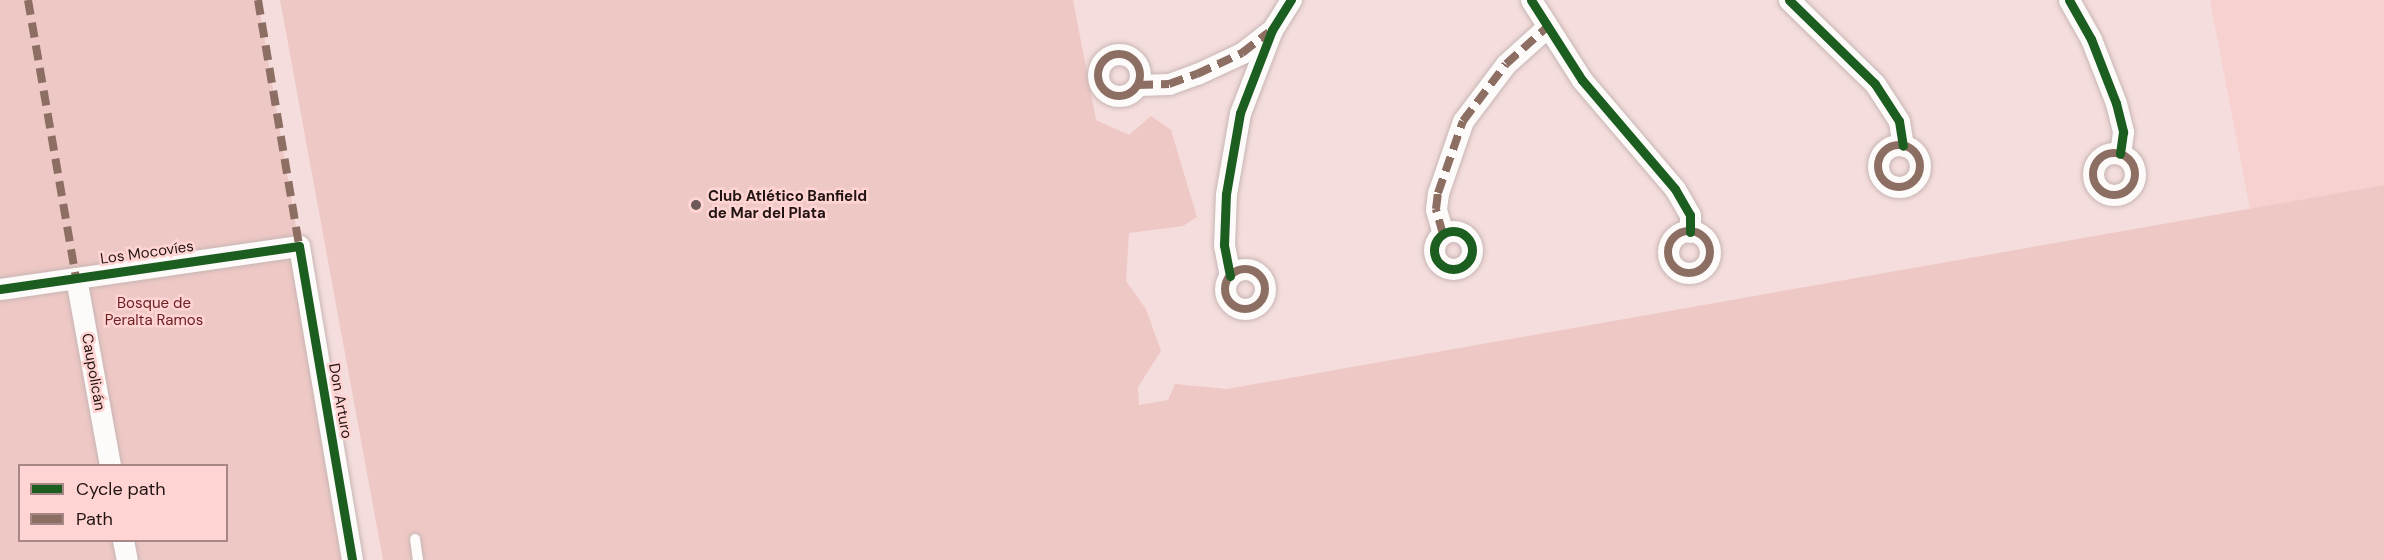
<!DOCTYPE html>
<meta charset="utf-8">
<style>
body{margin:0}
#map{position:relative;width:2384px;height:560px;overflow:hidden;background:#f4dddc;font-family:"DM Sans",sans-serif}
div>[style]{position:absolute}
.built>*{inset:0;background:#f7d1cf}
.green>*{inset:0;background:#eec8c5}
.roads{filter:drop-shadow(0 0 2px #c7b5b4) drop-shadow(0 0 2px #c7b5b4)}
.lane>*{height:10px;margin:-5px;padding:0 5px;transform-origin:5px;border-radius:5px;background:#fdfafa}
.street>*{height:21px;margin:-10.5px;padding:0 10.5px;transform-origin:10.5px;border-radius:10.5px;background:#fdfafa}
.street>.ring{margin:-10.5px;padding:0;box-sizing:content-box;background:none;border:21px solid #fdfafa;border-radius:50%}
.quiet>*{height:8px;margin-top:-4px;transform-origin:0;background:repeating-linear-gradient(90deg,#8d6e63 0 15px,transparent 0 23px)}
.quiet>.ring{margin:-4px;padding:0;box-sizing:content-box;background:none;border:8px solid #8d6e63;border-radius:50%}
.cycleway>*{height:9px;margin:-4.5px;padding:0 4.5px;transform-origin:4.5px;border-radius:4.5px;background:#1b5e20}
.cycleway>.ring{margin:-4.5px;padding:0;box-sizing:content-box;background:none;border:9px solid #1b5e20;border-radius:50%}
.dots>*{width:16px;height:16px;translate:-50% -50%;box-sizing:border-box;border:3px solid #ffd4d2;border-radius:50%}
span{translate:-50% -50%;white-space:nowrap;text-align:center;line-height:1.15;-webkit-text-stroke:5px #ffd4d2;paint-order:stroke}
.poi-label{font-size:15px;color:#221413;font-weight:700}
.left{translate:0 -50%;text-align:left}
.street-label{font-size:15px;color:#221413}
.park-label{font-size:15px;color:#6e2125}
.legend{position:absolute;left:18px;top:464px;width:210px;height:78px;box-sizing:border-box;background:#ffd4d2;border:2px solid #a78786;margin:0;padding:8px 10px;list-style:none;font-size:18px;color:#221413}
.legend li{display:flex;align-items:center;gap:12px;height:30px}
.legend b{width:30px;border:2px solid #a78786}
</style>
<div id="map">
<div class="built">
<div style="clip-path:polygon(2210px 0,2384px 0,2384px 185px,2250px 209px)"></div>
</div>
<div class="green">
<div style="clip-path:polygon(evenodd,0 0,258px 0,352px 560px,0 560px,0 0,20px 466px,226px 466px,226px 540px,20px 540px,20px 466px)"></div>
<div style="clip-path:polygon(280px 0,1073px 0,1096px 120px,1129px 135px,1151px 116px,1171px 130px,1197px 217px,1183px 226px,1129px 233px,1126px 281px,1146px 309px,1161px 351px,1138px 387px,1139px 405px,1168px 400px,1175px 384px,1227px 389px,2384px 185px,2384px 560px,383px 560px)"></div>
</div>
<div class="roads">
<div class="lane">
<div style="left:415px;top:539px;width:21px;rotate:82deg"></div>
</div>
<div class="street">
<div style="left:1531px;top:0;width:95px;rotate:57.5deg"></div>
<div style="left:1582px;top:80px;width:143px;rotate:49.5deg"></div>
<div style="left:1675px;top:189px;width:30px;rotate:60deg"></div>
<div style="left:1690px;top:215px;width:17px;rotate:90deg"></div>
<div style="left:1789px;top:0;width:120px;rotate:44.3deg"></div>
<div style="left:1875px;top:84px;width:44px;rotate:57deg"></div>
<div style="left:1899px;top:121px;width:25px;rotate:81deg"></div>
<div style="left:2069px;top:0;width:45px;rotate:60.6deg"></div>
<div style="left:2091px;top:39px;width:69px;rotate:68.7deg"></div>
<div style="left:2116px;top:103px;width:30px;rotate:76deg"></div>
<div style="left:2123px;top:132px;width:22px;rotate:98deg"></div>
<div class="ring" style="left:1098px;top:54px;width:21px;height:21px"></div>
<div style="left:1138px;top:85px;width:31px;rotate:-2deg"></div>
<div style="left:1169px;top:84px;width:30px;rotate:-20deg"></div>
<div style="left:1197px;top:74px;width:50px;rotate:-25deg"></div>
<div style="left:1242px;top:53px;width:34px;rotate:-38deg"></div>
<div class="ring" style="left:1878px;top:145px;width:21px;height:21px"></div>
<div class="ring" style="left:2093px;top:153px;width:21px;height:21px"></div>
<div class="ring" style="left:1434px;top:231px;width:17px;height:17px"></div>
<div class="ring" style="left:1668px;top:231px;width:21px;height:21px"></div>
<div style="left:1443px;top:234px;width:26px;rotate:-106deg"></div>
<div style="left:1436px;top:209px;width:16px;rotate:-83deg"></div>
<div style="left:1438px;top:193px;width:76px;rotate:-70.9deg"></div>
<div style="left:1463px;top:121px;width:71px;rotate:-53deg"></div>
<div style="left:1506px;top:64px;width:54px;rotate:-42deg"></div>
<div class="ring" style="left:1225px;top:269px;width:19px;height:19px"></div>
<div style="left:1230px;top:276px;width:32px;rotate:-101deg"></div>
<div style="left:1224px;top:245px;width:51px;rotate:-87.8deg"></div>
<div style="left:1226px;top:194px;width:82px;rotate:-80.2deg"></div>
<div style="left:1240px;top:113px;width:89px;rotate:-68.9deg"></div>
<div style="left:1272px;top:30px;width:36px;rotate:-58deg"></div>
<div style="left:76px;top:278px;width:191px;rotate:79.7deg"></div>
<div style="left:0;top:289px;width:302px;rotate:-8.2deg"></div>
<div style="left:299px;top:246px;width:318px;rotate:80.4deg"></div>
<div style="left:123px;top:540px;width:20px;rotate:79deg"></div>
</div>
</div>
<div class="quiet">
<div style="left:28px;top:0;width:282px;rotate:80.2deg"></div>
<div style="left:258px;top:0;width:249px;rotate:80.5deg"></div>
<div class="ring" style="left:1098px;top:54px;width:34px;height:34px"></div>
<div style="left:1138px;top:85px;width:31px;rotate:-2deg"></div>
<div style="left:1169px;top:84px;width:30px;rotate:-20deg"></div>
<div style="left:1197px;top:74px;width:50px;rotate:-25deg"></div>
<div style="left:1242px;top:53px;width:34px;rotate:-38deg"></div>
<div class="ring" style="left:1878px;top:145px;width:34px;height:34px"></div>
<div class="ring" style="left:2093px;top:153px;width:34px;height:34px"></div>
<div class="ring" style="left:1668px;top:231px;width:34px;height:34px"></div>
<div style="left:1443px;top:234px;width:26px;rotate:-106deg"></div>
<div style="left:1436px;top:209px;width:16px;rotate:-83deg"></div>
<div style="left:1438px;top:193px;width:76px;rotate:-70.9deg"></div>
<div style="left:1463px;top:121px;width:71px;rotate:-53deg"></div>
<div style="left:1506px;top:64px;width:54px;rotate:-42deg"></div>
<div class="ring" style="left:1225px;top:269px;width:32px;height:32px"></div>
</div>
<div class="cycleway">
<div style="left:1531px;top:0;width:95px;rotate:57.5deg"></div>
<div style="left:1582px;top:80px;width:143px;rotate:49.5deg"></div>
<div style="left:1675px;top:189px;width:30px;rotate:60deg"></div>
<div style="left:1690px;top:215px;width:17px;rotate:90deg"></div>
<div style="left:1789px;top:0;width:120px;rotate:44.3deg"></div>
<div style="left:1875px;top:84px;width:44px;rotate:57deg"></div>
<div style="left:1899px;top:121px;width:25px;rotate:81deg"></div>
<div style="left:2069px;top:0;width:45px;rotate:60.6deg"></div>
<div style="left:2091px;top:39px;width:69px;rotate:68.7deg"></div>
<div style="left:2116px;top:103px;width:30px;rotate:76deg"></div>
<div style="left:2123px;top:132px;width:22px;rotate:98deg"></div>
<div class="ring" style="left:1434px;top:231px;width:29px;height:29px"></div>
<div style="left:1230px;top:276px;width:32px;rotate:-101deg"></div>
<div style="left:1224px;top:245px;width:51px;rotate:-87.8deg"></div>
<div style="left:1226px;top:194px;width:82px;rotate:-80.2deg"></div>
<div style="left:1240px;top:113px;width:89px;rotate:-68.9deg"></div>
<div style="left:1272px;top:30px;width:36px;rotate:-58deg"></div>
<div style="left:0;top:289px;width:302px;rotate:-8.2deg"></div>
<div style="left:299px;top:246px;width:318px;rotate:80.4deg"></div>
</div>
<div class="dots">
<div style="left:696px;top:205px;background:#6c5a59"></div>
</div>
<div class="poi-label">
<span class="left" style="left:708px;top:205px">Club Atlético Banfield<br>de Mar del Plata</span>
</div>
<div class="street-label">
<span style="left:147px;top:253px;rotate:-8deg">Los Mocovíes</span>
<span style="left:93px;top:372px;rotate:80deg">Caupolicán</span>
<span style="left:340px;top:401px;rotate:80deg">Don Arturo</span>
</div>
<div class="park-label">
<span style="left:154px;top:312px">Bosque de<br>Peralta Ramos</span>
</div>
<ul class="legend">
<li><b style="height:8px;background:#1b5e20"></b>Cycle path</li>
<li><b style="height:8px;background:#8d6e63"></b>Path</li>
</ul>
</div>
